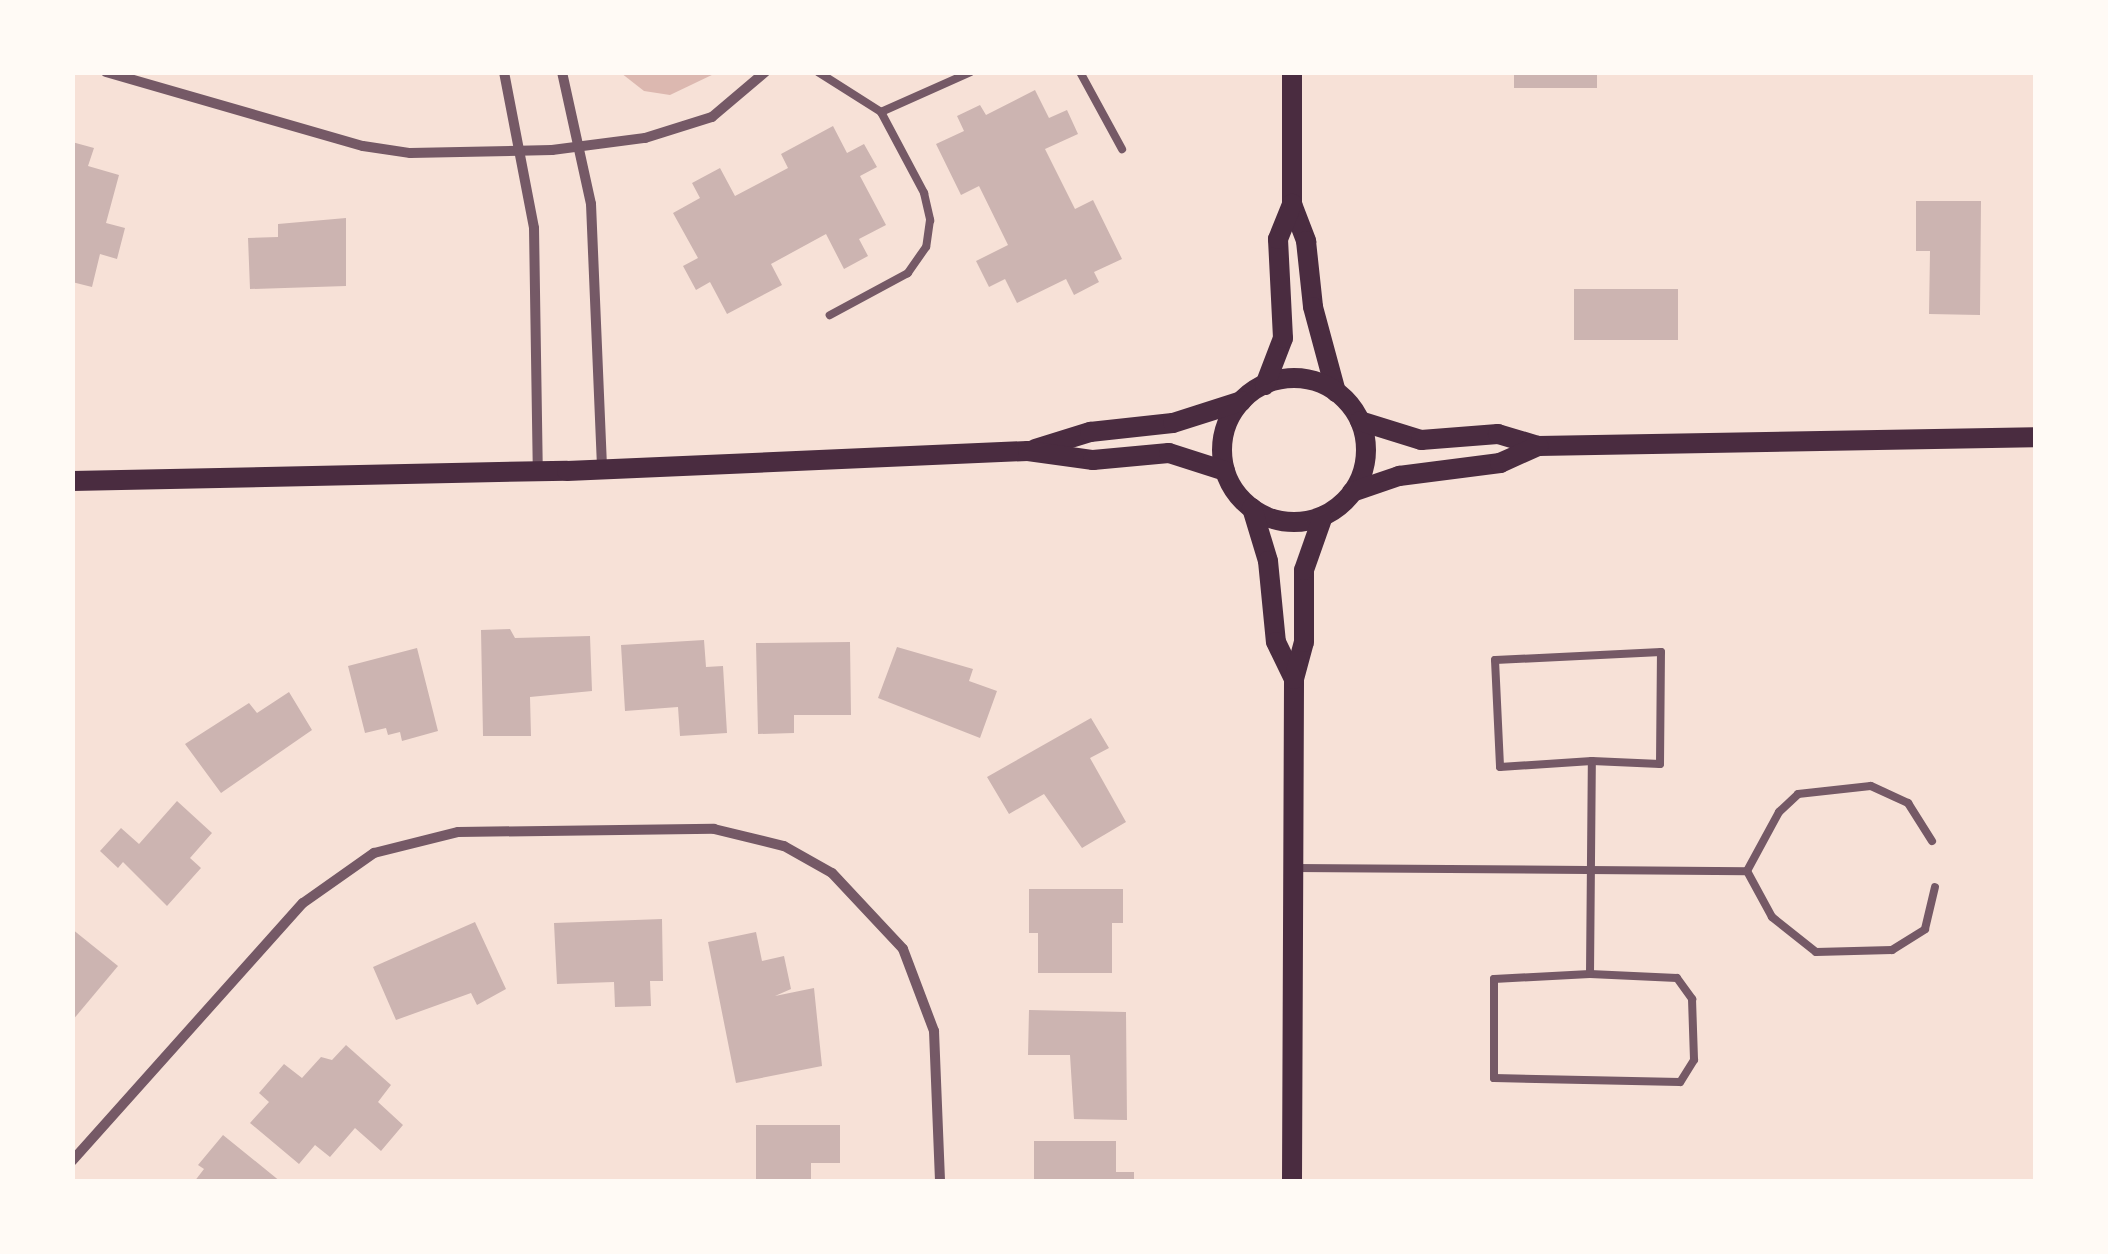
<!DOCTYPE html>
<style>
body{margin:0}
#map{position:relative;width:2108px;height:1254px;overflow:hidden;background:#f7e1d7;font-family:"Times New Roman",serif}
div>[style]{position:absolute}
.water>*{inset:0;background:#dcb8b0}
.building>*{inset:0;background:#ccb4b1;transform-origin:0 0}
.service>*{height:8px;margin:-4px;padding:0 4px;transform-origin:4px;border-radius:4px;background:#755966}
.minor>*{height:10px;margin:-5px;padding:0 5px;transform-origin:5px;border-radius:5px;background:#755966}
.secondary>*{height:20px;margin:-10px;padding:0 10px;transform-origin:10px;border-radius:10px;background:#4a2c40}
.secondary>.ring{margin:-10px;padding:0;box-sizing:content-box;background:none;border:20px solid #4a2c40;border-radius:50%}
span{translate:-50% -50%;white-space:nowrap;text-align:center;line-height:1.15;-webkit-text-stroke:10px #fffaf5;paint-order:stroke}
.frame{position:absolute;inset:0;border:75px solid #fffaf5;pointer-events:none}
</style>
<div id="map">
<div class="water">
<div style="clip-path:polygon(621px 73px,716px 73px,670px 95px,644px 91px)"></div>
</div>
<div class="building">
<div style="left:1514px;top:72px;width:83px;height:16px"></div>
<div style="clip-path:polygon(1035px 90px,1049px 118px,1067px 110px,1078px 134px,1045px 149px,1075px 209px,1093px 200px,1122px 259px,1094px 272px,1099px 282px,1074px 295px,1066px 279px,1017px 303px,1005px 279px,989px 287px,976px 261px,1008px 245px,979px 186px,961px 195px,936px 144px,964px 131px,957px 116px,980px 105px,986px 115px)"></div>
<div style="clip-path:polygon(833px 126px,847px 153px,864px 144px,877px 167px,860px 176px,886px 225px,859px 239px,868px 256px,844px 269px,826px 234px,771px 264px,782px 285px,727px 314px,710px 282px,696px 290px,683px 266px,698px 258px,673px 213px,700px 198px,692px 183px,720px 168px,735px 196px,788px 168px,781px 154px)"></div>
<div style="clip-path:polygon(72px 142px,94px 148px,88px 166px,119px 175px,106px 223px,125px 228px,117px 259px,100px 254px,92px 287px,72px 282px)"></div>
<div style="clip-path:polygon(1916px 201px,1981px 201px,1980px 315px,1929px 314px,1930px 251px,1916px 251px)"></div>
<div style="clip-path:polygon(346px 218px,346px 286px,250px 289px,248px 238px,278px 237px,278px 224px)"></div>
<div style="left:1574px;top:289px;width:104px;height:51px"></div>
<div style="clip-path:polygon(510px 629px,515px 638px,590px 636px,592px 691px,530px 697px,531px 736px,483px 736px,481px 630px)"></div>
<div style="clip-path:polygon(704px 640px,706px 667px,723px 666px,727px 733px,680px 736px,678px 707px,625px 711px,621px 645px)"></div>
<div style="clip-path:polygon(850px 642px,851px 715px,794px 715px,794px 733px,758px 734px,756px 643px)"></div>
<div style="clip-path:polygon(897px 647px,973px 669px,969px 681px,997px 691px,980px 738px,878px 698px)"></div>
<div style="clip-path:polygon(417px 648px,438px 731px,402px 741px,400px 732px,388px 735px,386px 728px,365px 733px,348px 666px)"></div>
<div style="clip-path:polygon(289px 692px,312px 730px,221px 793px,185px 744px,249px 703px,257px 713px)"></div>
<div style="clip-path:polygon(1091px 718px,1109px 748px,1090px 758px,1126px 822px,1082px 848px,1044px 794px,1009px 814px,987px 777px)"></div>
<div style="clip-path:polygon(177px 801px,212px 833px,190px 858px,201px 868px,167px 906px,123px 862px,118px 868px,100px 851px,121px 828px,139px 844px)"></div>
<div style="clip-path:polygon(1029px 889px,1123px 889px,1123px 923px,1112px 923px,1112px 973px,1038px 973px,1038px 933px,1029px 933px)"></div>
<div style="clip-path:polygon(662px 919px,663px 981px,650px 981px,651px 1006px,615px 1007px,614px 982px,557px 984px,554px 923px)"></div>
<div style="clip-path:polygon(475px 922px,506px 989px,477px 1005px,471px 993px,396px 1020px,373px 967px)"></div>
<div style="clip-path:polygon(72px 929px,118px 966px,72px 1021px)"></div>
<div style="clip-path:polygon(756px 932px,762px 961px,784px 956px,791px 989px,775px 996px,814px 988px,822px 1066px,736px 1083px,708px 942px)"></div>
<div style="clip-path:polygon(1029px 1010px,1126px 1012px,1127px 1120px,1074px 1119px,1070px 1055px,1028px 1055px)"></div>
<div style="clip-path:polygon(346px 1045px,391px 1085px,378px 1102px,403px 1125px,381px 1151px,355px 1128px,330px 1157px,315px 1145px,299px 1164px,250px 1123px,269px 1102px,259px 1093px,284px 1064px,302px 1078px,321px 1057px,332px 1060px)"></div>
<div style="clip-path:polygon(756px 1125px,840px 1125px,840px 1163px,811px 1163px,811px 1182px,756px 1182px)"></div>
<div style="clip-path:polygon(223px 1135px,281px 1182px,194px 1182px,204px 1169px,198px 1165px)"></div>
<div style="clip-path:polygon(1034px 1141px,1116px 1141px,1116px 1172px,1134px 1172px,1134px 1182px,1034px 1182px)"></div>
</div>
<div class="service">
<div style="left:818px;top:72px;width:75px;rotate:32.4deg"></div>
<div style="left:881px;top:112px;width:92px;rotate:62deg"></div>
<div style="left:924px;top:193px;width:28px;rotate:77deg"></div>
<div style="left:930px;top:220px;width:27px;rotate:98deg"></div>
<div style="left:926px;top:247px;width:32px;rotate:125deg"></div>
<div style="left:908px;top:273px;width:89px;rotate:151.7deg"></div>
<div style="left:1080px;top:72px;width:88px;rotate:61.4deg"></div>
<div style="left:881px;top:112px;width:98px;rotate:-24deg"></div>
<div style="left:1294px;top:868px;width:453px;rotate:0.4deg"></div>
<div style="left:1747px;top:871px;width:52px;rotate:61.5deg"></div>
<div style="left:1772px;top:917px;width:56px;rotate:38.5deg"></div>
<div style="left:1816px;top:952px;width:76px;rotate:-1.5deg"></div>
<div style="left:1892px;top:950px;width:39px;rotate:-32deg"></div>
<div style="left:1925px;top:929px;width:43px;rotate:-76.6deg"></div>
<div style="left:1747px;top:871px;width:67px;rotate:-61.5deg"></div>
<div style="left:1779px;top:812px;width:26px;rotate:-43deg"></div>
<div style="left:1798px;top:794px;width:73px;rotate:-6.3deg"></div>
<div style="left:1871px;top:786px;width:41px;rotate:24.7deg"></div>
<div style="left:1908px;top:803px;width:45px;rotate:57.7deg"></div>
<div style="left:1590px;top:974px;width:87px;rotate:2.6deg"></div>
<div style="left:1677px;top:978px;width:26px;rotate:54deg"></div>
<div style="left:1692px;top:999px;width:61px;rotate:88.1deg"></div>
<div style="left:1694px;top:1060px;width:26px;rotate:122deg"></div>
<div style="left:1680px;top:1082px;width:186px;rotate:-178.8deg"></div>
<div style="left:1494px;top:1078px;width:99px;rotate:-90deg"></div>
<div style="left:1494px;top:979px;width:96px;rotate:-3deg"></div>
<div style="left:1590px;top:974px;width:213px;rotate:-89.5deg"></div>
<div style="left:1592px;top:761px;width:68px;rotate:2.5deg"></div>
<div style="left:1660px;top:764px;width:112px;rotate:-89.5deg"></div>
<div style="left:1661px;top:652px;width:166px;rotate:177.2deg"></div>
<div style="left:1495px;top:660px;width:107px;rotate:87.3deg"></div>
<div style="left:1500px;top:767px;width:92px;rotate:-3.7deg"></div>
</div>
<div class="minor">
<div style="left:106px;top:72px;width:267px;rotate:16.1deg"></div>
<div style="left:363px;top:146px;width:48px;rotate:8.5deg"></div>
<div style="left:410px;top:153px;width:142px;rotate:-1.2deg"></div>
<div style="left:552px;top:150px;width:94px;rotate:-7.4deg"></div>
<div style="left:645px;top:138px;width:70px;rotate:-17.4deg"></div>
<div style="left:712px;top:117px;width:70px;rotate:-40.3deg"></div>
<div style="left:504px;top:72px;width:159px;rotate:79.1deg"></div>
<div style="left:534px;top:228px;width:244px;rotate:89.1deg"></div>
<div style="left:562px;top:72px;width:135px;rotate:77.6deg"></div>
<div style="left:591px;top:204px;width:265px;rotate:87.6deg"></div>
<div style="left:72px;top:1161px;width:346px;rotate:-48.2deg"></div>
<div style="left:303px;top:903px;width:87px;rotate:-35.2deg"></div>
<div style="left:374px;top:853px;width:87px;rotate:-14deg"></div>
<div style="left:458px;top:832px;width:256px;rotate:-0.7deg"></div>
<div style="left:714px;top:829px;width:72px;rotate:13.7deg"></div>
<div style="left:784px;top:846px;width:55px;rotate:29.4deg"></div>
<div style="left:832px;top:873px;width:104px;rotate:46.9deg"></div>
<div style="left:903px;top:949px;width:88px;rotate:69.3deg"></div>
<div style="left:934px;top:1031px;width:151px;rotate:87.7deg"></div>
</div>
<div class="secondary">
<div style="left:1292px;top:72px;width:132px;rotate:90deg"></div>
<div style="left:1292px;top:204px;width:40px;rotate:69deg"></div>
<div style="left:1306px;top:241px;width:66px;rotate:83.9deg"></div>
<div style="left:1313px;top:307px;width:88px;rotate:74.9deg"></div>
<div class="ring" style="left:1222px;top:378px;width:124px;height:124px"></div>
<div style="left:1265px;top:385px;width:50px;rotate:-69deg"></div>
<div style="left:1283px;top:338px;width:99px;rotate:-92.9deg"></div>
<div style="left:1278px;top:239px;width:38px;rotate:-68deg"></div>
<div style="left:1360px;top:421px;width:64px;rotate:17.3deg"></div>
<div style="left:1421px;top:440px;width:77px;rotate:-4.5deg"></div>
<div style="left:1498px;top:434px;width:42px;rotate:16.7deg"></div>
<div style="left:1538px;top:446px;width:498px;rotate:-1deg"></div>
<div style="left:1035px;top:449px;width:58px;rotate:-17.2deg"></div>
<div style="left:1090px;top:432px;width:83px;rotate:-6.2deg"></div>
<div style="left:1173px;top:423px;width:72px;rotate:-17.7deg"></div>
<div style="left:72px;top:481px;width:495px;rotate:-1.2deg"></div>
<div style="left:567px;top:471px;width:461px;rotate:-2.5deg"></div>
<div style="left:1028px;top:451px;width:66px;rotate:7.9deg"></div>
<div style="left:1093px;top:460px;width:76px;rotate:-5.3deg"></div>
<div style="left:1169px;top:453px;width:59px;rotate:17.8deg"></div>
<div style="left:1352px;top:492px;width:50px;rotate:-18.8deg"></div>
<div style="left:1399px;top:476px;width:102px;rotate:-7.3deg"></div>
<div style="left:1500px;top:463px;width:42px;rotate:-24.1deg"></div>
<div style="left:1252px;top:508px;width:55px;rotate:73.2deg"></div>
<div style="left:1268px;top:561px;width:81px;rotate:84.4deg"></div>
<div style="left:1276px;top:642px;width:41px;rotate:64.1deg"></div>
<div style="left:1292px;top:1182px;width:503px;rotate:-89.77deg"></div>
<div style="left:1294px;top:679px;width:38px;rotate:-75deg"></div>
<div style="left:1304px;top:642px;width:72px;rotate:-90deg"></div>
<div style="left:1304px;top:570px;width:57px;rotate:-70.6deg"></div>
</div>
<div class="frame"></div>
</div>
